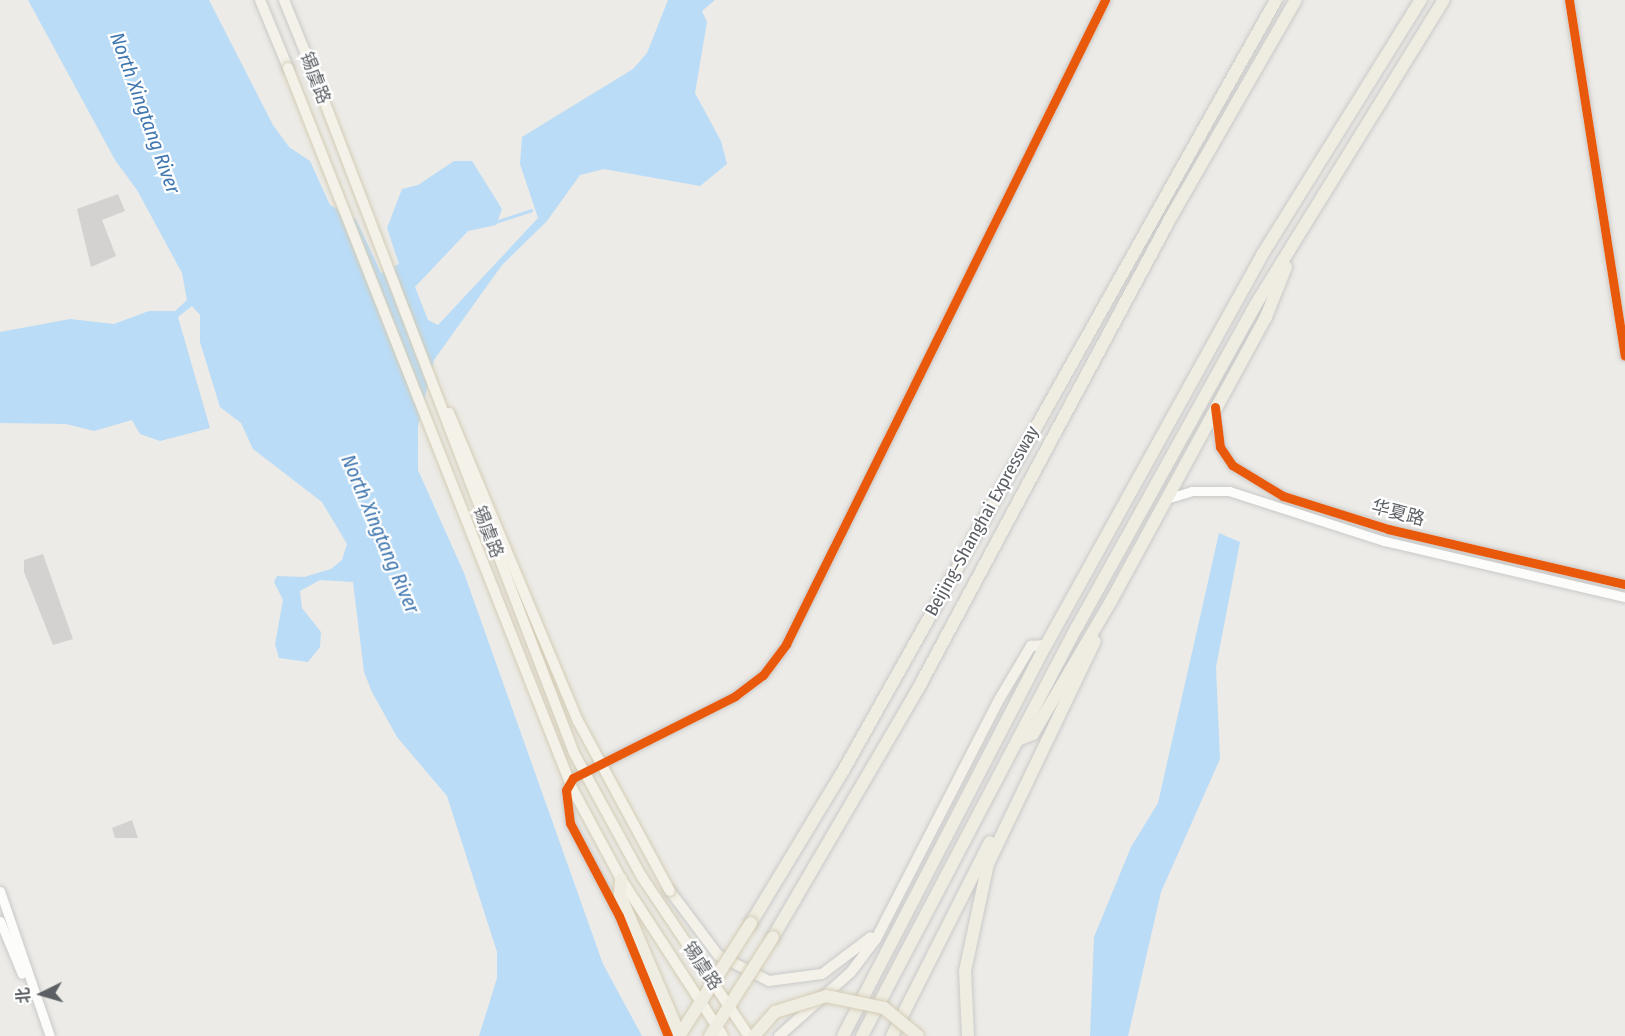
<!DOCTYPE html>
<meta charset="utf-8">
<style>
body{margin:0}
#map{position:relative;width:1625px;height:1036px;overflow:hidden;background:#ecebe7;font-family:"Fira Sans Condensed","Noto Sans SC",sans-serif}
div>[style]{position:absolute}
.water>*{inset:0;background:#badcf7}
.stream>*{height:3px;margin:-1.5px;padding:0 1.5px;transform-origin:1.5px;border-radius:1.5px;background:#badcf7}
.building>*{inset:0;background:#d3d2d0}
.roads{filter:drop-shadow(0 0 2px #c9c9c9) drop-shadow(0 0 2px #c9c9c9)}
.minor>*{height:9px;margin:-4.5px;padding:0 4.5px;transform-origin:4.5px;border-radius:4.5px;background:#fcfcfb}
.major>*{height:10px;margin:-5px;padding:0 5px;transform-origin:5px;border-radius:5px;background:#f3f1e8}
.highway>*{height:12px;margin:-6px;padding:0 6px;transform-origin:6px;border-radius:6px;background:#efece1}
.bridges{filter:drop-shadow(0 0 2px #d4ccb5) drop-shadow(0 0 2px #d4ccb5)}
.major-bridge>*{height:10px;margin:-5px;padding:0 5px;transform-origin:5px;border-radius:5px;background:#f3f1e8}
.highway-bridge>*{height:12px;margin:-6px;padding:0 6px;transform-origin:6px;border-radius:6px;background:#efece1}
.cycleway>*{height:9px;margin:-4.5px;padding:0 4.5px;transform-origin:4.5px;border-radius:4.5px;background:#e8590c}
span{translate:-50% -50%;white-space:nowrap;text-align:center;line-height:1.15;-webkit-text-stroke:4.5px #fff;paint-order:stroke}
.street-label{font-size:18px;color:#5c6065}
.water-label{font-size:20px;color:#4177b0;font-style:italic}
.north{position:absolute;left:12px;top:964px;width:60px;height:60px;-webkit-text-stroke:4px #fff;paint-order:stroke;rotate:265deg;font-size:16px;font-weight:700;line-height:24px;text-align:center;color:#5c6065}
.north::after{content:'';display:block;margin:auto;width:21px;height:27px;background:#5c6065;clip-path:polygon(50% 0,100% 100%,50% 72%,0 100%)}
</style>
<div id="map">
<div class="water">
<div style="clip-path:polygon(28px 0,209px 0,273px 125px,289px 147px,310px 161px,330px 205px,356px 219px,381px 273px,399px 264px,387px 228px,402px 189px,418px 185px,454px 161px,472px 161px,502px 209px,496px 225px,468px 231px,415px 287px,428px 320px,438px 325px,538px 218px,520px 164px,522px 137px,633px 69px,647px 53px,668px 0,715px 0,702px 11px,707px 22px,695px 93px,721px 141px,727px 164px,700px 186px,604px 169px,580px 175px,547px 221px,502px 265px,434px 360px,418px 426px,418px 470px,464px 573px,603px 964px,642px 1036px,479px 1036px,497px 978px,497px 952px,447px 796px,397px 737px,372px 692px,364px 672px,353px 582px,320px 580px,300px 591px,302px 608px,321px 632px,320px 647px,308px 662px,279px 658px,275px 644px,283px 600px,274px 582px,277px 576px,304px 577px,331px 569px,342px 560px,347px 544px,322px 502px,253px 449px,241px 423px,220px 407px,200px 342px,200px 315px,192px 306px,178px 317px,210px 428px,160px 441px,140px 434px,132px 420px,94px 431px,66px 424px,0 423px,0 332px,70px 319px,114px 324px,149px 311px,175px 311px,187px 300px,182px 273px,137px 190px,115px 160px)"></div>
<div style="clip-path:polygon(1219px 533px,1240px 542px,1216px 667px,1220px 759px,1161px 892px,1128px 1036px,1090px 1036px,1094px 937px,1131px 847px,1158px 803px)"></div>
</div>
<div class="stream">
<div style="left:495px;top:222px;width:38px;rotate:-18deg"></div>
</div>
<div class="building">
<div style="clip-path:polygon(118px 194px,125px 211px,102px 220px,116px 256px,91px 267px,77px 209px)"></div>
<div style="clip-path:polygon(43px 554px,73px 639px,53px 645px,24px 572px,24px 560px)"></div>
<div style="clip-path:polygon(132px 820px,138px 838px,115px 838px,112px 828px)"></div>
</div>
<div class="roads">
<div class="minor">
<div style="left:1569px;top:0;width:360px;rotate:81.1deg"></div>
<div style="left:1215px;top:415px;width:32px;rotate:81deg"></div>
<div style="left:1220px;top:447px;width:22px;rotate:56deg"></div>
<div style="left:1232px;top:465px;width:60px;rotate:31.3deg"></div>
<div style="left:1283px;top:496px;width:110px;rotate:17.4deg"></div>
<div style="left:1388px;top:529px;width:243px;rotate:13.1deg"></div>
<div style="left:1166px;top:499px;width:27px;rotate:-17deg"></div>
<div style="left:1192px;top:491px;width:37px"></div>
<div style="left:1229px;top:491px;width:163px;rotate:17.9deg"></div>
<div style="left:1384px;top:541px;width:247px;rotate:13.1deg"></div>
<div style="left:0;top:891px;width:153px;rotate:71deg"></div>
<div style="left:0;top:921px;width:57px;rotate:67.5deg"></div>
<div style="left:668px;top:1036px;width:130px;rotate:-112.2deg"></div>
<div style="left:619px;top:916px;width:105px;rotate:-117.8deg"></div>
<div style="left:570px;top:823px;width:33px;rotate:-97deg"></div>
<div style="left:566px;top:790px;width:14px;rotate:-60deg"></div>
<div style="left:573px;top:778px;width:182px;rotate:-26.8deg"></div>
<div style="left:735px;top:696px;width:35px;rotate:-37deg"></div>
<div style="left:763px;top:675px;width:39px;rotate:-53deg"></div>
<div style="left:786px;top:644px;width:719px;rotate:-63.65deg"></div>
</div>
<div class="major">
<div style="left:260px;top:0;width:74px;rotate:67.6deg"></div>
<div style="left:284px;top:0;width:74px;rotate:67.9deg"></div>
<div style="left:670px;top:891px;width:80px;rotate:53.1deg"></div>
<div style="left:718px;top:955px;width:57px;rotate:27deg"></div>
<div style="left:769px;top:981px;width:53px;rotate:-7.5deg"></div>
<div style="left:822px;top:974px;width:61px;rotate:-37.1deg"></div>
<div style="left:779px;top:1036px;width:96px;rotate:-41.6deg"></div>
<div style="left:851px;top:972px;width:41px;rotate:-52.9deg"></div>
<div style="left:876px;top:939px;width:271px;rotate:-62.8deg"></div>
<div style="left:1000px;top:698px;width:61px;rotate:-59.2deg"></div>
<div style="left:1031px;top:646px;width:15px;rotate:-4deg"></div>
</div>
<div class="highway">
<div style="left:1018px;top:740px;width:16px;rotate:-22deg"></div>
<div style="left:1033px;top:734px;width:154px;rotate:-59.6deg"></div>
<div style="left:1111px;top:601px;width:324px;rotate:-61.4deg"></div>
<div style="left:1266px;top:317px;width:54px;rotate:-68.2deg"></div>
<div style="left:751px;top:923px;width:175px;rotate:-58.8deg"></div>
<div style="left:842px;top:773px;width:887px;rotate:-60.69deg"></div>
<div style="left:773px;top:937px;width:290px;rotate:-59.7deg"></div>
<div style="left:919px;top:687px;width:533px;rotate:-61.8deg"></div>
<div style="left:1171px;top:217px;width:250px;rotate:-60.1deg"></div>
<div style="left:843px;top:1036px;width:441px;rotate:-62.6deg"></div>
<div style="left:1046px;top:645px;width:446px;rotate:-61deg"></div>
<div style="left:1262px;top:255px;width:301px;rotate:-58.1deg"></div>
<div style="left:862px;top:1036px;width:462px;rotate:-62.3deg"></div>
<div style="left:1077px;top:627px;width:369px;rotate:-61deg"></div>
<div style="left:1256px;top:304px;width:357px;rotate:-58.3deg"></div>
<div style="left:892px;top:1036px;width:217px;rotate:-63.2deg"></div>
<div style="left:968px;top:1036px;width:65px;rotate:-92.6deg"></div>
<div style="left:965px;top:971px;width:109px;rotate:-77.9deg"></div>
<div style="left:988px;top:864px;width:247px;rotate:-64.4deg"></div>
</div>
</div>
<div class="bridges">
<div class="major-bridge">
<div style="left:288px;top:68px;width:774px;rotate:68.47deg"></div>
<div style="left:572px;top:788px;width:103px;rotate:61.7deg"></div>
<div style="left:621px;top:879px;width:187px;rotate:57deg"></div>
<div style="left:312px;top:69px;width:732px;rotate:69.04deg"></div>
<div style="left:574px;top:753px;width:141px;rotate:61.3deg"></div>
<div style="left:642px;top:877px;width:192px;rotate:56.1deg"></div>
<div style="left:449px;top:413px;width:334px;rotate:67.3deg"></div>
<div style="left:578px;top:721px;width:193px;rotate:61.6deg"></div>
</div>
<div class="highway-bridge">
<div style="left:621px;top:879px;width:16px;rotate:94deg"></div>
<div style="left:620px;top:895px;width:153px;rotate:66.9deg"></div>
<div style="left:679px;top:1036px;width:134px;rotate:-57.5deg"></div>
<div style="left:710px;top:1036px;width:117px;rotate:-57.5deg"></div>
<div style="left:754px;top:1036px;width:32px;rotate:-49deg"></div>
<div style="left:775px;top:1012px;width:53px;rotate:-17.4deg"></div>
<div style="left:826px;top:996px;width:59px;rotate:11.7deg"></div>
<div style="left:884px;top:1008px;width:44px;rotate:39.5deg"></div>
</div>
</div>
<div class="cycleway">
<div style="left:1569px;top:0;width:360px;rotate:81.1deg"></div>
<div style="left:1215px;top:407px;width:40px;rotate:82.9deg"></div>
<div style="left:1220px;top:447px;width:22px;rotate:56deg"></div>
<div style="left:1232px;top:465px;width:60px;rotate:31.3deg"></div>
<div style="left:1283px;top:496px;width:110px;rotate:17.4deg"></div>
<div style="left:1388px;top:529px;width:243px;rotate:13.1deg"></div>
<div style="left:668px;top:1036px;width:130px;rotate:-112.2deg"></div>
<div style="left:619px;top:916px;width:105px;rotate:-117.8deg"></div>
<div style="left:570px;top:823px;width:33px;rotate:-97deg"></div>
<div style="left:566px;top:790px;width:14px;rotate:-60deg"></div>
<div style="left:573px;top:778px;width:182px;rotate:-26.8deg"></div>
<div style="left:735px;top:696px;width:35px;rotate:-37deg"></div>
<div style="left:763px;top:675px;width:39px;rotate:-53deg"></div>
<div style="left:786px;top:644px;width:719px;rotate:-63.65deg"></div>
</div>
<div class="street-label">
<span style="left:315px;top:78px;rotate:69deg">锡虞路</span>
<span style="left:1398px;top:513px;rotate:15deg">华夏路</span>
<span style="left:982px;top:521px;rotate:-61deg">Beijing–Shanghai Expressway</span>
<span style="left:488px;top:532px;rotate:69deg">锡虞路</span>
<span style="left:702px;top:966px;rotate:56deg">锡虞路</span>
</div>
<div class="water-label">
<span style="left:145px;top:113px;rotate:70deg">North Xingtang River</span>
<span style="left:380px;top:534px;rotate:67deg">North Xingtang River</span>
</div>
<div class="north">北</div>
</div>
